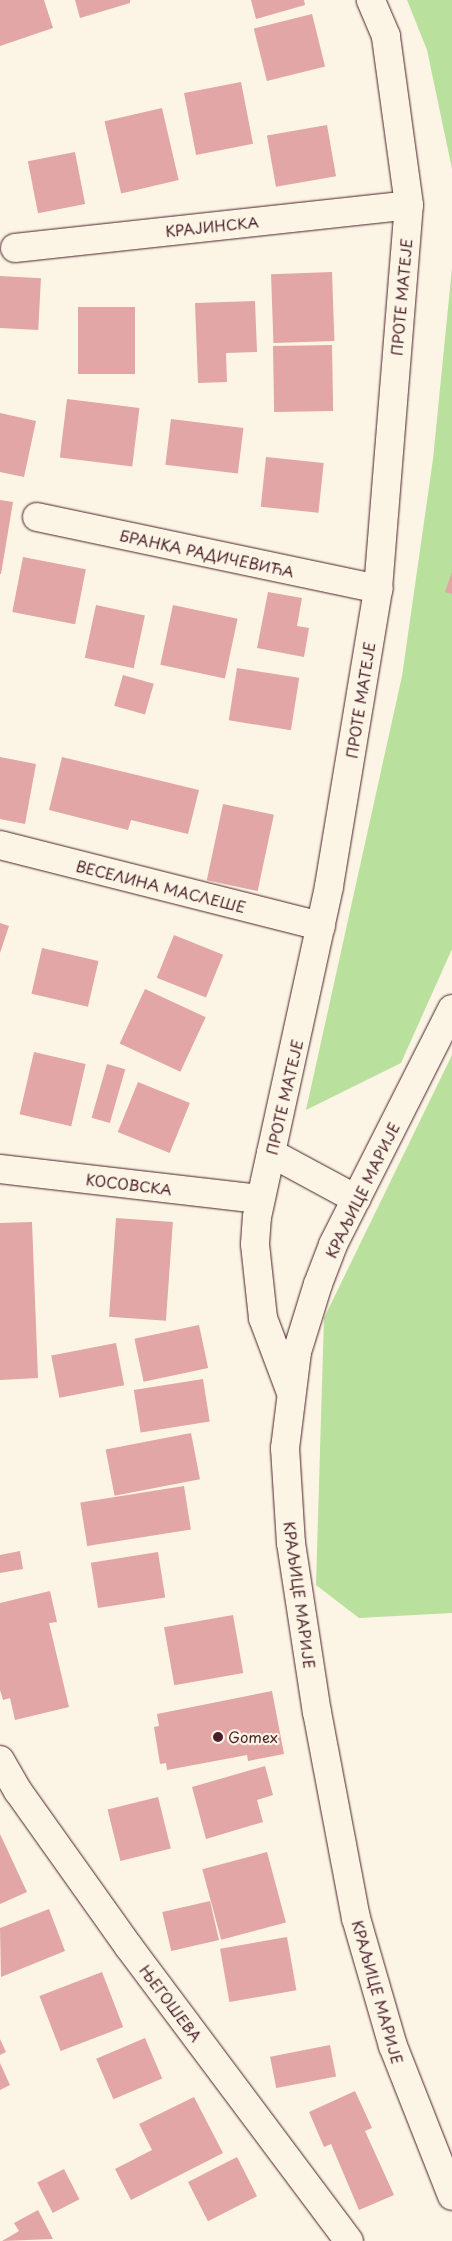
<!DOCTYPE html>
<meta charset="utf-8">
<style>
body{margin:0}
#map{position:relative;width:452px;height:2241px;overflow:hidden;background:#fcf5e5;font-family:"Playpen Sans",sans-serif}
div>[style]{position:absolute}
.green>*{inset:0;background:#b9e09c}
.building>*{inset:0;background:#e1a6a5;transform-origin:0 0}
.roads{filter:drop-shadow(0 0 1px #4a1f2b) drop-shadow(0 0 1px #4a1f2b)}
.minor>*{height:28px;margin:-14px;padding:0 14px;transform-origin:14px;border-radius:14px;background:#fcf5e5}
.tertiary>*{height:28px;margin:-14px;padding:0 14px;transform-origin:14px;border-radius:14px;background:#fcf5e5}
.dots>*{width:14px;height:14px;translate:-50% -50%;box-sizing:border-box;border:2px solid #fcf5e5;border-radius:50%}
span{translate:-50% -50%;white-space:nowrap;text-align:center;line-height:1.15;-webkit-text-stroke:4.5px #fcf5e5;paint-order:stroke}
.street-label{font-size:15px;color:#4a1f2b}
.poi-label{font-size:15px;color:#4a1f2b}
.left{translate:0 -50%;text-align:left}
</style>
<div id="map">
<div class="green">
<div style="clip-path:polygon(407px 0,452px 0,452px 169px,427px 50px)"></div>
<div style="clip-path:polygon(452px 268px,452px 949px,401px 1063px,306px 1110px,402px 676px,433px 459px)"></div>
<div style="clip-path:polygon(452px 1055px,452px 1613px,359px 1618px,316px 1585px,324px 1318px)"></div>
</div>
<div class="building">
<div style="clip-path:polygon(0 0,44px 0,53px 28px,0 46px)"></div>
<div style="clip-path:polygon(75px 0,130px 0,130px 3px,80px 18px)"></div>
<div style="clip-path:polygon(251px 0,304px 0,305px 5px,256px 19px)"></div>
<div style="left:312px;top:14px;width:54px;height:60px;rotate:76deg"></div>
<div style="left:241px;top:82px;width:63px;height:58px;rotate:79deg"></div>
<div style="left:162px;top:108px;width:74px;height:59px;rotate:77deg"></div>
<div style="left:327px;top:125px;width:52px;height:61px;rotate:80deg"></div>
<div style="left:75px;top:152px;width:53px;height:48px;rotate:79deg"></div>
<div style="left:332px;top:272px;width:69px;height:61px;rotate:88deg"></div>
<div style="left:0;top:276px;width:41px;height:52px;rotate:3deg"></div>
<div style="clip-path:polygon(255px 301px,257px 352px,226px 353px,227px 382px,198px 383px,195px 303px)"></div>
<div style="left:135px;top:307px;width:67px;height:57px;rotate:90deg"></div>
<div style="left:332px;top:345px;width:66px;height:59px;rotate:89deg"></div>
<div style="left:67px;top:399px;width:73px;height:59px;rotate:7deg"></div>
<div style="clip-path:polygon(0 413px,36px 421px,24px 477px,0 472px)"></div>
<div style="left:171px;top:419px;width:73px;height:46px;rotate:7deg"></div>
<div style="left:266px;top:457px;width:58px;height:50px;rotate:6deg"></div>
<div style="clip-path:polygon(0 500px,13px 502px,1px 574px,0 574px)"></div>
<div style="left:23px;top:557px;width:64px;height:56px;rotate:11deg"></div>
<div style="clip-path:polygon(452px 572px,452px 594px,445px 592px)"></div>
<div style="clip-path:polygon(268px 592px,302px 598px,297px 626px,309px 628px,304px 657px,257px 648px)"></div>
<div style="left:96px;top:605px;width:50px;height:54px;rotate:12deg"></div>
<div style="left:173px;top:605px;width:66px;height:61px;rotate:12deg"></div>
<div style="left:237px;top:668px;width:63px;height:53px;rotate:9deg"></div>
<div style="left:123px;top:675px;width:32px;height:32px;rotate:16deg"></div>
<div style="clip-path:polygon(0 757px,36px 764px,25px 824px,0 819px)"></div>
<div style="clip-path:polygon(62px 757px,199px 790px,188px 834px,131px 820px,128px 830px,49px 810px)"></div>
<div style="left:223px;top:804px;width:52px;height:78px;rotate:12deg"></div>
<div style="clip-path:polygon(0 923px,9px 926px,0 953px)"></div>
<div style="left:174px;top:935px;width:53px;height:46px;rotate:22deg"></div>
<div style="left:42px;top:948px;width:58px;height:47px;rotate:13deg"></div>
<div style="left:145px;top:989px;width:67px;height:60px;rotate:25deg"></div>
<div style="left:34px;top:1052px;width:53px;height:64px;rotate:13deg"></div>
<div style="left:107px;top:1064px;width:19px;height:56px;rotate:16deg"></div>
<div style="left:138px;top:1082px;width:56px;height:54px;rotate:22deg"></div>
<div style="left:116px;top:1218px;width:57px;height:99px;rotate:4deg"></div>
<div style="clip-path:polygon(32px 1222px,38px 1378px,0 1380px,0 1223px)"></div>
<div style="left:199px;top:1325px;width:44px;height:66px;rotate:78deg"></div>
<div style="left:116px;top:1343px;width:43px;height:66px;rotate:79deg"></div>
<div style="left:203px;top:1379px;width:43px;height:70px;rotate:81deg"></div>
<div style="left:191px;top:1433px;width:47px;height:87px;rotate:79deg"></div>
<div style="left:184px;top:1486px;width:44px;height:105px;rotate:81deg"></div>
<div style="clip-path:polygon(20px 1551px,23px 1569px,0 1573px,0 1555px)"></div>
<div style="left:158px;top:1552px;width:46px;height:68px;rotate:81deg"></div>
<div style="clip-path:polygon(50px 1591px,57px 1622px,49px 1623px,69px 1707px,15px 1720px,10px 1698px,3px 1700px,0 1690px,0 1603px)"></div>
<div style="left:233px;top:1615px;width:59px;height:70px;rotate:80deg"></div>
<div style="clip-path:polygon(272px 1691px,284px 1754px,248px 1761px,247px 1755px,167px 1770px,166px 1763px,160px 1764px,154px 1727px,159px 1726px,157px 1714px)"></div>
<div style="clip-path:polygon(265px 1766px,273px 1795px,257px 1800px,263px 1822px,206px 1839px,192px 1787px)"></div>
<div style="left:158px;top:1797px;width:53px;height:52px;rotate:76deg"></div>
<div style="clip-path:polygon(0 1834px,27px 1892px,0 1904px)"></div>
<div style="left:267px;top:1852px;width:73px;height:67px;rotate:75deg"></div>
<div style="left:210px;top:1901px;width:40px;height:49px;rotate:77deg"></div>
<div style="clip-path:polygon(49px 1909px,65px 1951px,1px 1977px,0 1928px)"></div>
<div style="left:287px;top:1937px;width:54px;height:68px;rotate:80deg"></div>
<div style="left:102px;top:1972px;width:59px;height:67px;rotate:69deg"></div>
<div style="left:145px;top:2038px;width:44px;height:53px;rotate:67deg"></div>
<div style="clip-path:polygon(0 2039px,6px 2052px,0 2055px)"></div>
<div style="left:330px;top:2045px;width:32px;height:61px;rotate:79deg"></div>
<div style="clip-path:polygon(0 2063px,10px 2085px,0 2090px)"></div>
<div style="clip-path:polygon(355px 2091px,372px 2128px,365px 2131px,394px 2195px,359px 2210px,331px 2144px,324px 2147px,309px 2112px)"></div>
<div style="clip-path:polygon(194px 2097px,223px 2153px,131px 2200px,115px 2169px,152px 2150px,139px 2124px)"></div>
<div style="left:237px;top:2157px;width:44px;height:55px;rotate:63deg"></div>
<div style="left:64px;top:2169px;width:34px;height:30px;rotate:63deg"></div>
<div style="clip-path:polygon(38px 2210px,53px 2239px,2px 2241px,19px 2231px,14px 2223px)"></div>
</div>
<div class="roads">
<div class="minor">
<div style="left:15px;top:248px;width:396px;rotate:-6.2deg"></div>
<div style="left:37px;top:517px;width:349px;rotate:11.9deg"></div>
<div style="left:0;top:845px;width:331px;rotate:14.2deg"></div>
<div style="left:271px;top:1153px;width:97px;rotate:28.4deg"></div>
<div style="left:0;top:1169px;width:261px;rotate:6.6deg"></div>
<div style="left:290px;top:1390px;width:77px;rotate:-110.6deg"></div>
<div style="left:263px;top:1318px;width:74px;rotate:-96.2deg"></div>
<div style="left:255px;top:1244px;width:27px;rotate:-86deg"></div>
<div style="left:257px;top:1217px;width:339px;rotate:-77.7deg"></div>
<div style="left:329px;top:886px;width:301px;rotate:-80.6deg"></div>
<div style="left:378px;top:589px;width:385px;rotate:-85.4deg"></div>
<div style="left:409px;top:205px;width:171px;rotate:-97.8deg"></div>
<div style="left:386px;top:36px;width:39px;rotate:-113deg"></div>
<div style="left:0;top:1760px;width:36px;rotate:60deg"></div>
<div style="left:18px;top:1791px;width:191px;rotate:54.6deg"></div>
<div style="left:129px;top:1947px;width:367px;rotate:53.2deg"></div>
</div>
<div class="tertiary">
<div style="left:452px;top:1009px;width:264px;rotate:116.8deg"></div>
<div style="left:333px;top:1245px;width:42px;rotate:111deg"></div>
<div style="left:318px;top:1284px;width:71px;rotate:107.2deg"></div>
<div style="left:297px;top:1352px;width:97px;rotate:97.1deg"></div>
<div style="left:285px;top:1448px;width:95px;rotate:86.4deg"></div>
<div style="left:291px;top:1543px;width:171px;rotate:81.3deg"></div>
<div style="left:317px;top:1712px;width:210px;rotate:79.3deg"></div>
<div style="left:356px;top:1918px;width:133px;rotate:73.9deg"></div>
<div style="left:393px;top:2046px;width:161px;rotate:68.5deg"></div>
</div>
</div>
<div class="dots">
<div style="left:218px;top:1737px;background:#4a1f2b"></div>
</div>
<div class="street-label">
<span style="left:212px;top:226px;rotate:-6deg">КРАЈИНСКА</span>
<span style="left:401px;top:297px;rotate:-85deg">ПРОТЕ МАТЕЈЕ</span>
<span style="left:207px;top:553px;rotate:12deg">БРАНКА РАДИЧЕВИЋА</span>
<span style="left:360px;top:700px;rotate:-81deg">ПРОТЕ МАТЕЈЕ</span>
<span style="left:161px;top:886px;rotate:14deg">ВЕСЕЛИНА МАСЛЕШЕ</span>
<span style="left:284px;top:1097px;rotate:-77deg">ПРОТЕ МАТЕЈЕ</span>
<span style="left:129px;top:1184px;rotate:7deg">КОСОВСКА</span>
<span style="left:362px;top:1190px;rotate:-64deg">КРАЉИЦЕ МАРИЈЕ</span>
<span style="left:300px;top:1595px;rotate:82deg">КРАЉИЦЕ МАРИЈЕ</span>
<span style="left:378px;top:1992px;rotate:74deg">КРАЉИЦЕ МАРИЈЕ</span>
<span style="left:171px;top:2003px;rotate:53deg">ЊЕГОШЕВА</span>
</div>
<div class="poi-label">
<span class="left" style="left:228px;top:1737px">Gomex</span>
</div>
</div>
